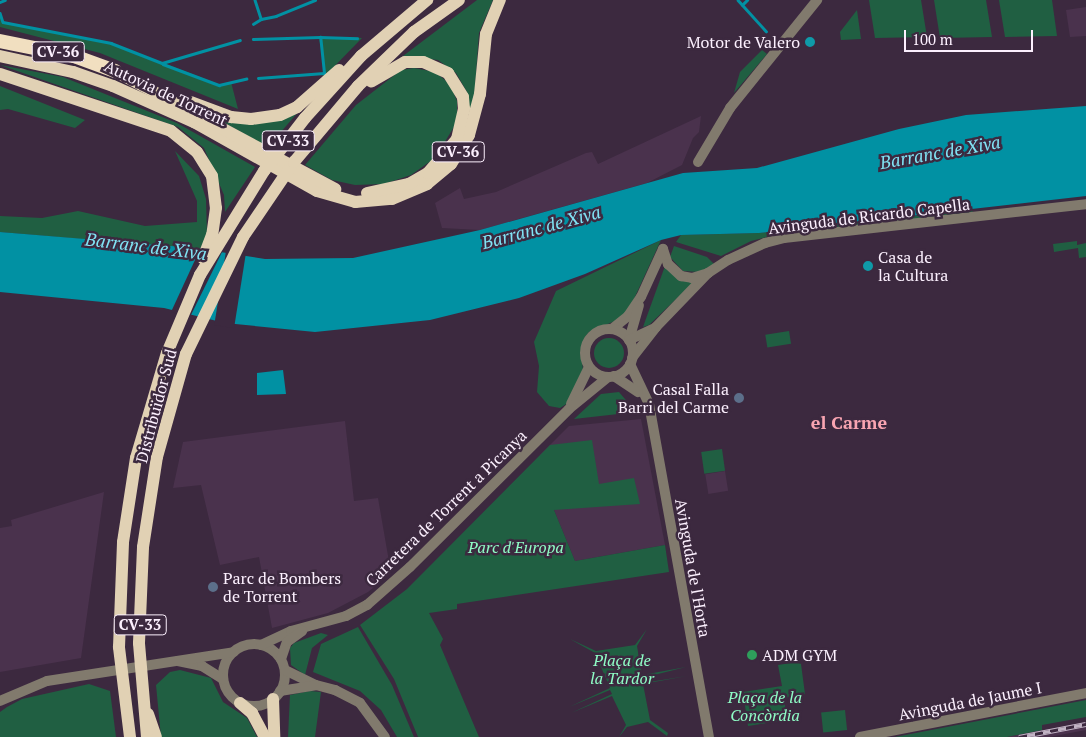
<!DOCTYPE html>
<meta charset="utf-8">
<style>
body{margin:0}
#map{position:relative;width:1086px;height:737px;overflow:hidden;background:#3c293f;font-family:"PT Serif",serif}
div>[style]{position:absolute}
.built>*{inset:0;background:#4a324d;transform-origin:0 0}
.green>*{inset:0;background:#205f42;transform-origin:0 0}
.round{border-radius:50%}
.water>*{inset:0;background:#0191a3}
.pier>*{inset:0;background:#3c293f;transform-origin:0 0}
.stream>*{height:2.5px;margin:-1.25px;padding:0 1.25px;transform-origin:1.25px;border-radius:1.25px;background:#0191a3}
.tertiary>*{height:10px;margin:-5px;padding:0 5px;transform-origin:5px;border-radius:5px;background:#817a6d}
.tertiary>.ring{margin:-5px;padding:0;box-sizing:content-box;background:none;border:10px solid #817a6d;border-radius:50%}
.trunk>*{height:12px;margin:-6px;padding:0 6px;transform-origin:6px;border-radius:6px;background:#e1d1b4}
.motorway>*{height:14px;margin:-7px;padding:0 7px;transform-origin:7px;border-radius:7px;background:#f1dfc0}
.rail>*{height:4.5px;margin-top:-2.25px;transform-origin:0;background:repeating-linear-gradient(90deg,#3c293f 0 8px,#c1b3c4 0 16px);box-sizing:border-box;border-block:1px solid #c1b3c4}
.dots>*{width:14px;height:14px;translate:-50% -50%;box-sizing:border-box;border:2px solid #3c293f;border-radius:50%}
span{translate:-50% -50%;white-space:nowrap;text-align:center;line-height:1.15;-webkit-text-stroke:5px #3c293f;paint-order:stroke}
.shield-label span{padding:1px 4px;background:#3c293f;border:1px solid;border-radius:4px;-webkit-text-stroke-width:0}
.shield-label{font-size:15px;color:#fcf0fe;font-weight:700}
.poi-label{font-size:16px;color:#fcf0fe}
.right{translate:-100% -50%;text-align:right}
.left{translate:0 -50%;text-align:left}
.street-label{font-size:16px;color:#fcf0fe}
.park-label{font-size:16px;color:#8ffdc6;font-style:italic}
.water-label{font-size:18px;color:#81e4f5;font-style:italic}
.neighbourhood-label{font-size:18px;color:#f9a5b2;font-weight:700}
.scale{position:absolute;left:904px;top:30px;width:129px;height:22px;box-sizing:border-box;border:2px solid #fcf0fe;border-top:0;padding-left:6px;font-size:15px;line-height:18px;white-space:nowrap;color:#fcf0fe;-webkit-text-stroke:4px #3c293f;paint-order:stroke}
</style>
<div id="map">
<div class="built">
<div style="clip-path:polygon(1086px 7px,1086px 36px,1070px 37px,1066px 10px)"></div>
<div style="clip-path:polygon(701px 116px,699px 132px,693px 138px,682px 165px,647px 183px,480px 230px,442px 228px,435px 203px,460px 188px,464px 199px,496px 192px,586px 153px,592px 152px,598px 164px)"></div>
<div style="clip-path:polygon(641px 419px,665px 545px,575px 561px,554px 510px,540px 455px,569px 426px)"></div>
<div style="clip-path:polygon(345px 421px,354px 501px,378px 498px,391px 573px,368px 592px,328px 613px,272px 628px,259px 557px,220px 565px,201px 485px,173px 488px,183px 442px)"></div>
<div style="left:725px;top:471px;width:20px;height:20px;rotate:81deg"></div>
<div style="clip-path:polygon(104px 492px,81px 658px,0 672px,0 528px,12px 526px,11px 520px)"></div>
<div style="clip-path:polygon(1086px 722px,1086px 730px,1049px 737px,1007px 737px)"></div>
</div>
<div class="green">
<div style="clip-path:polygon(477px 0,493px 0,479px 33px,474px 101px,469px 111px,467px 92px,456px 73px,438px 60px,403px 56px)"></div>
<div style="clip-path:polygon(869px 0,921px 0,927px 37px,875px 38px)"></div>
<div style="clip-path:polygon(934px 0,986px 0,992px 37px,940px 38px)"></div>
<div style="clip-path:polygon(999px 0,1052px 0,1057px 36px,1005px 37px)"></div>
<div style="clip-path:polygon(857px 10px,861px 39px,841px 40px,840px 32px)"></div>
<div style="clip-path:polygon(0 13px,3px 22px,111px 43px,221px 85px,231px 82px,238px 109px,100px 53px,0 27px)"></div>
<div style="clip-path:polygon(319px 37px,349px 37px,362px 38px,322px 79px,324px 70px)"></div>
<div style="clip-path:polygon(762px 50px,767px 54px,734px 93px,740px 72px)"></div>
<div style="clip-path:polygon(0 65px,63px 77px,177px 123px,255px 167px,225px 212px,224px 195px,204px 148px,178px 127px)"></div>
<div style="clip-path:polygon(414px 68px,435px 72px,450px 84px,457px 101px,457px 122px,435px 158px,411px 175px,384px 184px,355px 185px,332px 180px,305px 165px,356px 105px,401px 70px)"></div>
<div style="clip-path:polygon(0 86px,85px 120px,75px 128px,8px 109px,0 110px)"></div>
<div style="clip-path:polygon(299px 111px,268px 147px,212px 116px)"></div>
<div style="clip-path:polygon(175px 151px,199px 176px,206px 199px,207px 235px,200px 249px,0 232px,0 216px,42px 218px,78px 211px,145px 226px,197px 222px,197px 201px)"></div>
<div style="clip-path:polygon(972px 210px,973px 213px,782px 233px,751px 241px,721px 256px,676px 242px,681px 235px,759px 233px)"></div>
<div style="clip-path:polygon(661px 240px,628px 312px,622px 318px,589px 332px,585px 337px,581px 352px,583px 370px,568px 403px,560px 408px,549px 406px,537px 392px,539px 366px,534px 342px,556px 291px)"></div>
<div style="clip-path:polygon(1077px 241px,1077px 245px,1086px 243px,1086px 257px,1079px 258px,1078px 248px,1054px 252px,1053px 244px)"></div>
<div style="clip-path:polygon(674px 246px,707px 257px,714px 264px,700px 272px,683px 271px,670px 257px)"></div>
<div style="clip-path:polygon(665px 266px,694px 282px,649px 325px,643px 327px)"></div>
<div style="left:789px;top:331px;width:13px;height:24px;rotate:81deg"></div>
<div class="round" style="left:594px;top:338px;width:30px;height:30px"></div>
<div style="clip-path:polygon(619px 392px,636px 412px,574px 419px,601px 394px)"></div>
<div style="clip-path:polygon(592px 440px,599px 484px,634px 478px,640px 504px,554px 510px,575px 561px,665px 545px,669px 572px,457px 604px,457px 609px,429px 613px,443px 639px,440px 645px,479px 737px,418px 737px,394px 679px,360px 625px,407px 589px,550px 445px)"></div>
<div style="left:722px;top:449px;width:22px;height:21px;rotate:82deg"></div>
<div style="clip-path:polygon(358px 627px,392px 685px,414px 737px,397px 737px,381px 710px,360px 691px,313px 672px,321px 644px)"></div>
<div style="clip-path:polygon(647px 629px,637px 646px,642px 675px,686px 667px,642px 678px,643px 683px,687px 676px,643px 684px,650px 720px,668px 733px,667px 736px,648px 722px,627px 727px,619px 737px,626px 725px,612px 696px,571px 713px,612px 694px,610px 690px,569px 707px,610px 688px,595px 653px,570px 639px,596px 651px,635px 645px)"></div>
<div style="clip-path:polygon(321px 633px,328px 635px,312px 648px,305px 675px,291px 665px,290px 648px,294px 643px)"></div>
<div style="clip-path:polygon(797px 662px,801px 664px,805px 694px,784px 698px,787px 720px,748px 726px,743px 692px,782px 686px,778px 665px)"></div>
<div style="clip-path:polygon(180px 670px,211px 678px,223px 702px,247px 718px,257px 737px,161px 737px,156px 685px,170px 672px)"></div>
<div style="clip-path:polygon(89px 684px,110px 691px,116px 737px,0 737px,0 712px,7px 707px,22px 699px)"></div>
<div style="clip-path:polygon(310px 691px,321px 692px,315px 737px,288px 737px,290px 695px)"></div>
<div style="clip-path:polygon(1086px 700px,1086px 717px,1042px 725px,1042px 730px,1007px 737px,895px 737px)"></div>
<div style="left:845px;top:710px;width:20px;height:24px;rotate:84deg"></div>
</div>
<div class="water">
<div style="clip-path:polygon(1086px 106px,1086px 196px,759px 233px,681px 235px,661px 240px,585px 274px,519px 298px,430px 320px,315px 332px,225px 323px,164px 308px,0 292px,0 232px,195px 248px,265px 259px,353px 258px,480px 230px,683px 173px,757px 168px,899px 129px,966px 115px)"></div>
<div style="clip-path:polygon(283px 370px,286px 394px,257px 395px,257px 373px)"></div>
</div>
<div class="pier">
<div style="clip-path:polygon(201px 247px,223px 250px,190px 317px,171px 312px)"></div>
<div style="left:226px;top:251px;width:20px;height:75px;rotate:9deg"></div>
</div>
<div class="stream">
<div style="left:255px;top:0;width:20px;rotate:72deg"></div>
<div style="left:738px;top:0;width:42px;rotate:47.9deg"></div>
<div style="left:0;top:2px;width:5px;rotate:-22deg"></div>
<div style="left:742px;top:5px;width:7px;rotate:-45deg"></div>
<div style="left:0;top:13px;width:9px;rotate:72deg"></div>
<div style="left:3px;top:22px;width:110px;rotate:11deg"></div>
<div style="left:111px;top:43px;width:55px;rotate:21.4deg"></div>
<div style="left:162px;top:63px;width:81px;rotate:-16.4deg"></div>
<div style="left:253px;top:24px;width:9px;rotate:-32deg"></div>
<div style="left:261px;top:19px;width:15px;rotate:-11deg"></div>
<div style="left:276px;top:16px;width:42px;rotate:-22.3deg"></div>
<div style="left:253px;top:39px;width:67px;rotate:-1.7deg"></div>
<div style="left:163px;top:64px;width:60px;rotate:20.6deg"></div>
<div style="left:219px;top:85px;width:28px;rotate:-13deg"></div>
<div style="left:258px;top:78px;width:66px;rotate:-4.3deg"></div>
<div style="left:324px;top:73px;width:36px;rotate:-96deg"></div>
<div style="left:320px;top:37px;width:37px;rotate:2deg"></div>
</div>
<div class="tertiary">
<div style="left:698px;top:162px;width:63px;rotate:-59.3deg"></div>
<div style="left:730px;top:108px;width:139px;rotate:-51.1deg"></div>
<div style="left:663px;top:249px;width:16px;rotate:72deg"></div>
<div style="left:668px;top:264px;width:18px;rotate:43deg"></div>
<div style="left:681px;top:276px;width:11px;rotate:10deg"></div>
<div style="left:692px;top:278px;width:17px;rotate:-17deg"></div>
<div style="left:612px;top:329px;width:21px;rotate:-39deg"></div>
<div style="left:628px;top:316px;width:23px;rotate:-56deg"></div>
<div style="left:641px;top:297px;width:53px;rotate:-65.4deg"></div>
<div class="ring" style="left:585px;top:329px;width:38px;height:38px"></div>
<div style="left:629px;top:340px;width:36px;rotate:-74deg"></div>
<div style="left:629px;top:340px;width:29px;rotate:-25deg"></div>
<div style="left:632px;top:358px;width:39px;rotate:-52deg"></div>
<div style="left:656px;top:327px;width:75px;rotate:-46.1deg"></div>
<div style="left:708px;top:273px;width:24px;rotate:-33deg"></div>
<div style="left:728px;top:260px;width:41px;rotate:-24.7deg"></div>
<div style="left:765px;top:243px;width:20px;rotate:-15deg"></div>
<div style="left:784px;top:238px;width:304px;rotate:-6.4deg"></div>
<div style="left:630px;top:364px;width:44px;rotate:64.6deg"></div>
<div style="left:649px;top:404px;width:338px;rotate:79.8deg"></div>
<div style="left:614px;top:376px;width:29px;rotate:34deg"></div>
<div style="left:571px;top:404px;width:41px;rotate:-64.1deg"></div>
<div class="ring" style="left:223px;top:644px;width:52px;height:52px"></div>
<div style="left:261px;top:645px;width:33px;rotate:-25deg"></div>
<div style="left:291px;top:631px;width:57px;rotate:-15.3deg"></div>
<div style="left:346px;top:616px;width:24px;rotate:-28deg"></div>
<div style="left:367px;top:605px;width:57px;rotate:-41.5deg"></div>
<div style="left:410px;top:567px;width:224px;rotate:-44.8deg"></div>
<div style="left:569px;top:409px;width:50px;rotate:-39.4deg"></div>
<div style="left:281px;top:659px;width:18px;rotate:-71deg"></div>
<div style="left:287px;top:642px;width:19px;rotate:-36deg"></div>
<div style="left:178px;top:661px;width:25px;rotate:12deg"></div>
<div style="left:202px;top:666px;width:25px;rotate:32deg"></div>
<div style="left:285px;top:670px;width:34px;rotate:26deg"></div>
<div style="left:316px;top:685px;width:20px;rotate:15deg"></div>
<div style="left:335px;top:690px;width:28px;rotate:27deg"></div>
<div style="left:360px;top:703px;width:42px;rotate:53.7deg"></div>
<div style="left:280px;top:691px;width:36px;rotate:-9deg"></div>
<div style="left:0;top:701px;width:51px;rotate:-23.1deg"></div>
<div style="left:47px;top:681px;width:189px;rotate:-8.8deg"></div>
<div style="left:860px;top:737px;width:230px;rotate:-11deg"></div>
</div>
<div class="trunk">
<div style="left:0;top:56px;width:75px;rotate:12.4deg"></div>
<div style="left:73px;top:72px;width:42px;rotate:19.3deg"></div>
<div style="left:113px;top:86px;width:89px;rotate:24deg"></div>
<div style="left:194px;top:122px;width:141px;rotate:29.3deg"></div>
<div style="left:317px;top:191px;width:40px;rotate:16deg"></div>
<div style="left:355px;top:202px;width:37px;rotate:-5deg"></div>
<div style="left:392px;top:199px;width:38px;rotate:-23deg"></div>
<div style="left:427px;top:184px;width:31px;rotate:-40deg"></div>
<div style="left:451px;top:164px;width:34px;rotate:-58deg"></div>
<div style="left:469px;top:135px;width:42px;rotate:-75deg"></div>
<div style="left:480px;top:94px;width:60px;rotate:-84.3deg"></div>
<div style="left:486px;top:34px;width:37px;rotate:-68deg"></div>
<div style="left:115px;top:71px;width:250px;rotate:28.2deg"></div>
<div style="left:0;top:74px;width:180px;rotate:18.4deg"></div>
<div style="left:171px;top:131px;width:33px;rotate:39deg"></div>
<div style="left:197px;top:152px;width:28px;rotate:58deg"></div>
<div style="left:212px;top:176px;width:32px;rotate:83deg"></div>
<div style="left:216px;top:208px;width:27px;rotate:98deg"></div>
<div style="left:212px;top:235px;width:25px;rotate:111deg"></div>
<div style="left:191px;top:102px;width:43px;rotate:20.6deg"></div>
<div style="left:231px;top:117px;width:20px;rotate:6deg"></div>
<div style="left:251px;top:119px;width:29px;rotate:-8deg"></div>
<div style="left:280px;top:115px;width:19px;rotate:-25deg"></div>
<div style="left:297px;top:107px;width:56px;rotate:-41.4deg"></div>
<div style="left:367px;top:193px;width:43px;rotate:-12.1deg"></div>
<div style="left:409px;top:184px;width:22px;rotate:-30deg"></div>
<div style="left:428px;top:173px;width:45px;rotate:-49.5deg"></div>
<div style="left:457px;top:139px;width:31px;rotate:-77deg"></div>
<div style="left:464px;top:109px;width:12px;rotate:-95deg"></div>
<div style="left:463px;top:97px;width:28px;rotate:-122deg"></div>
<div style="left:448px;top:73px;width:27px;rotate:-156deg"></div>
<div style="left:423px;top:62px;width:18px;rotate:180deg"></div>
<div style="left:405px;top:62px;width:39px;rotate:150deg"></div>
<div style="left:273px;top:699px;width:38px;rotate:88deg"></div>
<div style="left:240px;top:703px;width:16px;rotate:40deg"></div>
<div style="left:252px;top:713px;width:27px;rotate:62deg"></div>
<div style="left:148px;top:714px;width:24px;rotate:71deg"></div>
<div style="left:130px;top:737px;width:91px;rotate:-97deg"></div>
<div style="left:119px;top:647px;width:105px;rotate:-87.8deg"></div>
<div style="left:123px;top:542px;width:85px;rotate:-81.2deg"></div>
<div style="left:136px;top:458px;width:109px;rotate:-73.6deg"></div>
<div style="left:167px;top:353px;width:85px;rotate:-67.1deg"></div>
<div style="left:200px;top:275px;width:122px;rotate:-58.4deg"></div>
<div style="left:264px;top:171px;width:67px;rotate:-52.3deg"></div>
<div style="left:305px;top:118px;width:84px;rotate:-47.9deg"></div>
<div style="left:361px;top:56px;width:87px;rotate:-40.3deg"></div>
<div style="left:147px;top:737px;width:94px;rotate:-94.9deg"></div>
<div style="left:139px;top:643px;width:96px;rotate:-87.6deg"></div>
<div style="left:143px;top:547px;width:91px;rotate:-81.2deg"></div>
<div style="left:157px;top:457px;width:107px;rotate:-74.3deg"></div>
<div style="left:186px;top:354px;width:130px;rotate:-64deg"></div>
<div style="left:243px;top:237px;width:91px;rotate:-55.8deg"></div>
<div style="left:294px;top:162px;width:99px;rotate:-49.9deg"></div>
<div style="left:358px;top:86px;width:78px;rotate:-44deg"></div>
<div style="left:414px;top:32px;width:55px;rotate:-35.4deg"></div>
</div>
<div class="motorway">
<div style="left:0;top:41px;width:76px;rotate:11.5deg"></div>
<div style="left:74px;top:56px;width:44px;rotate:20.1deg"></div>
</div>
<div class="rail">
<div style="left:1019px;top:737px;width:68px;rotate:-11deg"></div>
</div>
<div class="dots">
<div style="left:810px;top:42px;background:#0f9aa8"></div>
<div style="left:868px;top:266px;background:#0f9aa8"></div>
<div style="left:739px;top:398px;background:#5c6f8a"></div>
<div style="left:213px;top:587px;background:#5c6f8a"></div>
<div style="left:752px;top:655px;background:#2e9e5b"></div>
</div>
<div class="shield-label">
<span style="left:58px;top:52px">CV-36</span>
<span style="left:288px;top:141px">CV-33</span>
<span style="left:458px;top:152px">CV-36</span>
<span style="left:140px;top:625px">CV-33</span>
</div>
<div class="poi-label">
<span class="right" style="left:800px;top:42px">Motor de Valero</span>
<span class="left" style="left:878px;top:266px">Casa de<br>la Cultura</span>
<span class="right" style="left:729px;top:398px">Casal Falla<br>Barri del Carme</span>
<span class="left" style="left:223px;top:587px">Parc de Bombers<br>de Torrent</span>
<span class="left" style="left:762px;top:655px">ADM GYM</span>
</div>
<div class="street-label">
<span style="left:166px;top:93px;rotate:25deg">Autovia de Torrent</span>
<span style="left:869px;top:216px;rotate:-7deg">Avinguda de Ricardo Capella</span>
<span style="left:156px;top:406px;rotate:-75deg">Distribuïdor Sud</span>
<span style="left:446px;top:508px;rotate:-44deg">Carretera de Torrent a Picanya</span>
<span style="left:693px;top:568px;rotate:80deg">Avinguda de l'Horta</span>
<span style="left:970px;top:701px;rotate:-11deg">Avinguda de Jaume I</span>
</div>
<div class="park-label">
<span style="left:516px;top:547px">Parc d'Europa</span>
<span style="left:622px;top:669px">Plaça de<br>la Tardor</span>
<span style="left:765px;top:706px">Plaça de la<br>Concòrdia</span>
</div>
<div class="water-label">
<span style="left:940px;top:152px;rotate:-10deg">Barranc de Xiva</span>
<span style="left:541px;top:227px;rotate:-15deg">Barranc de Xiva</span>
<span style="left:146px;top:246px;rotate:7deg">Barranc de Xiva</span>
</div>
<div class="neighbourhood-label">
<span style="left:849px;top:422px">el Carme</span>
</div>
<div class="scale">100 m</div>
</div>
